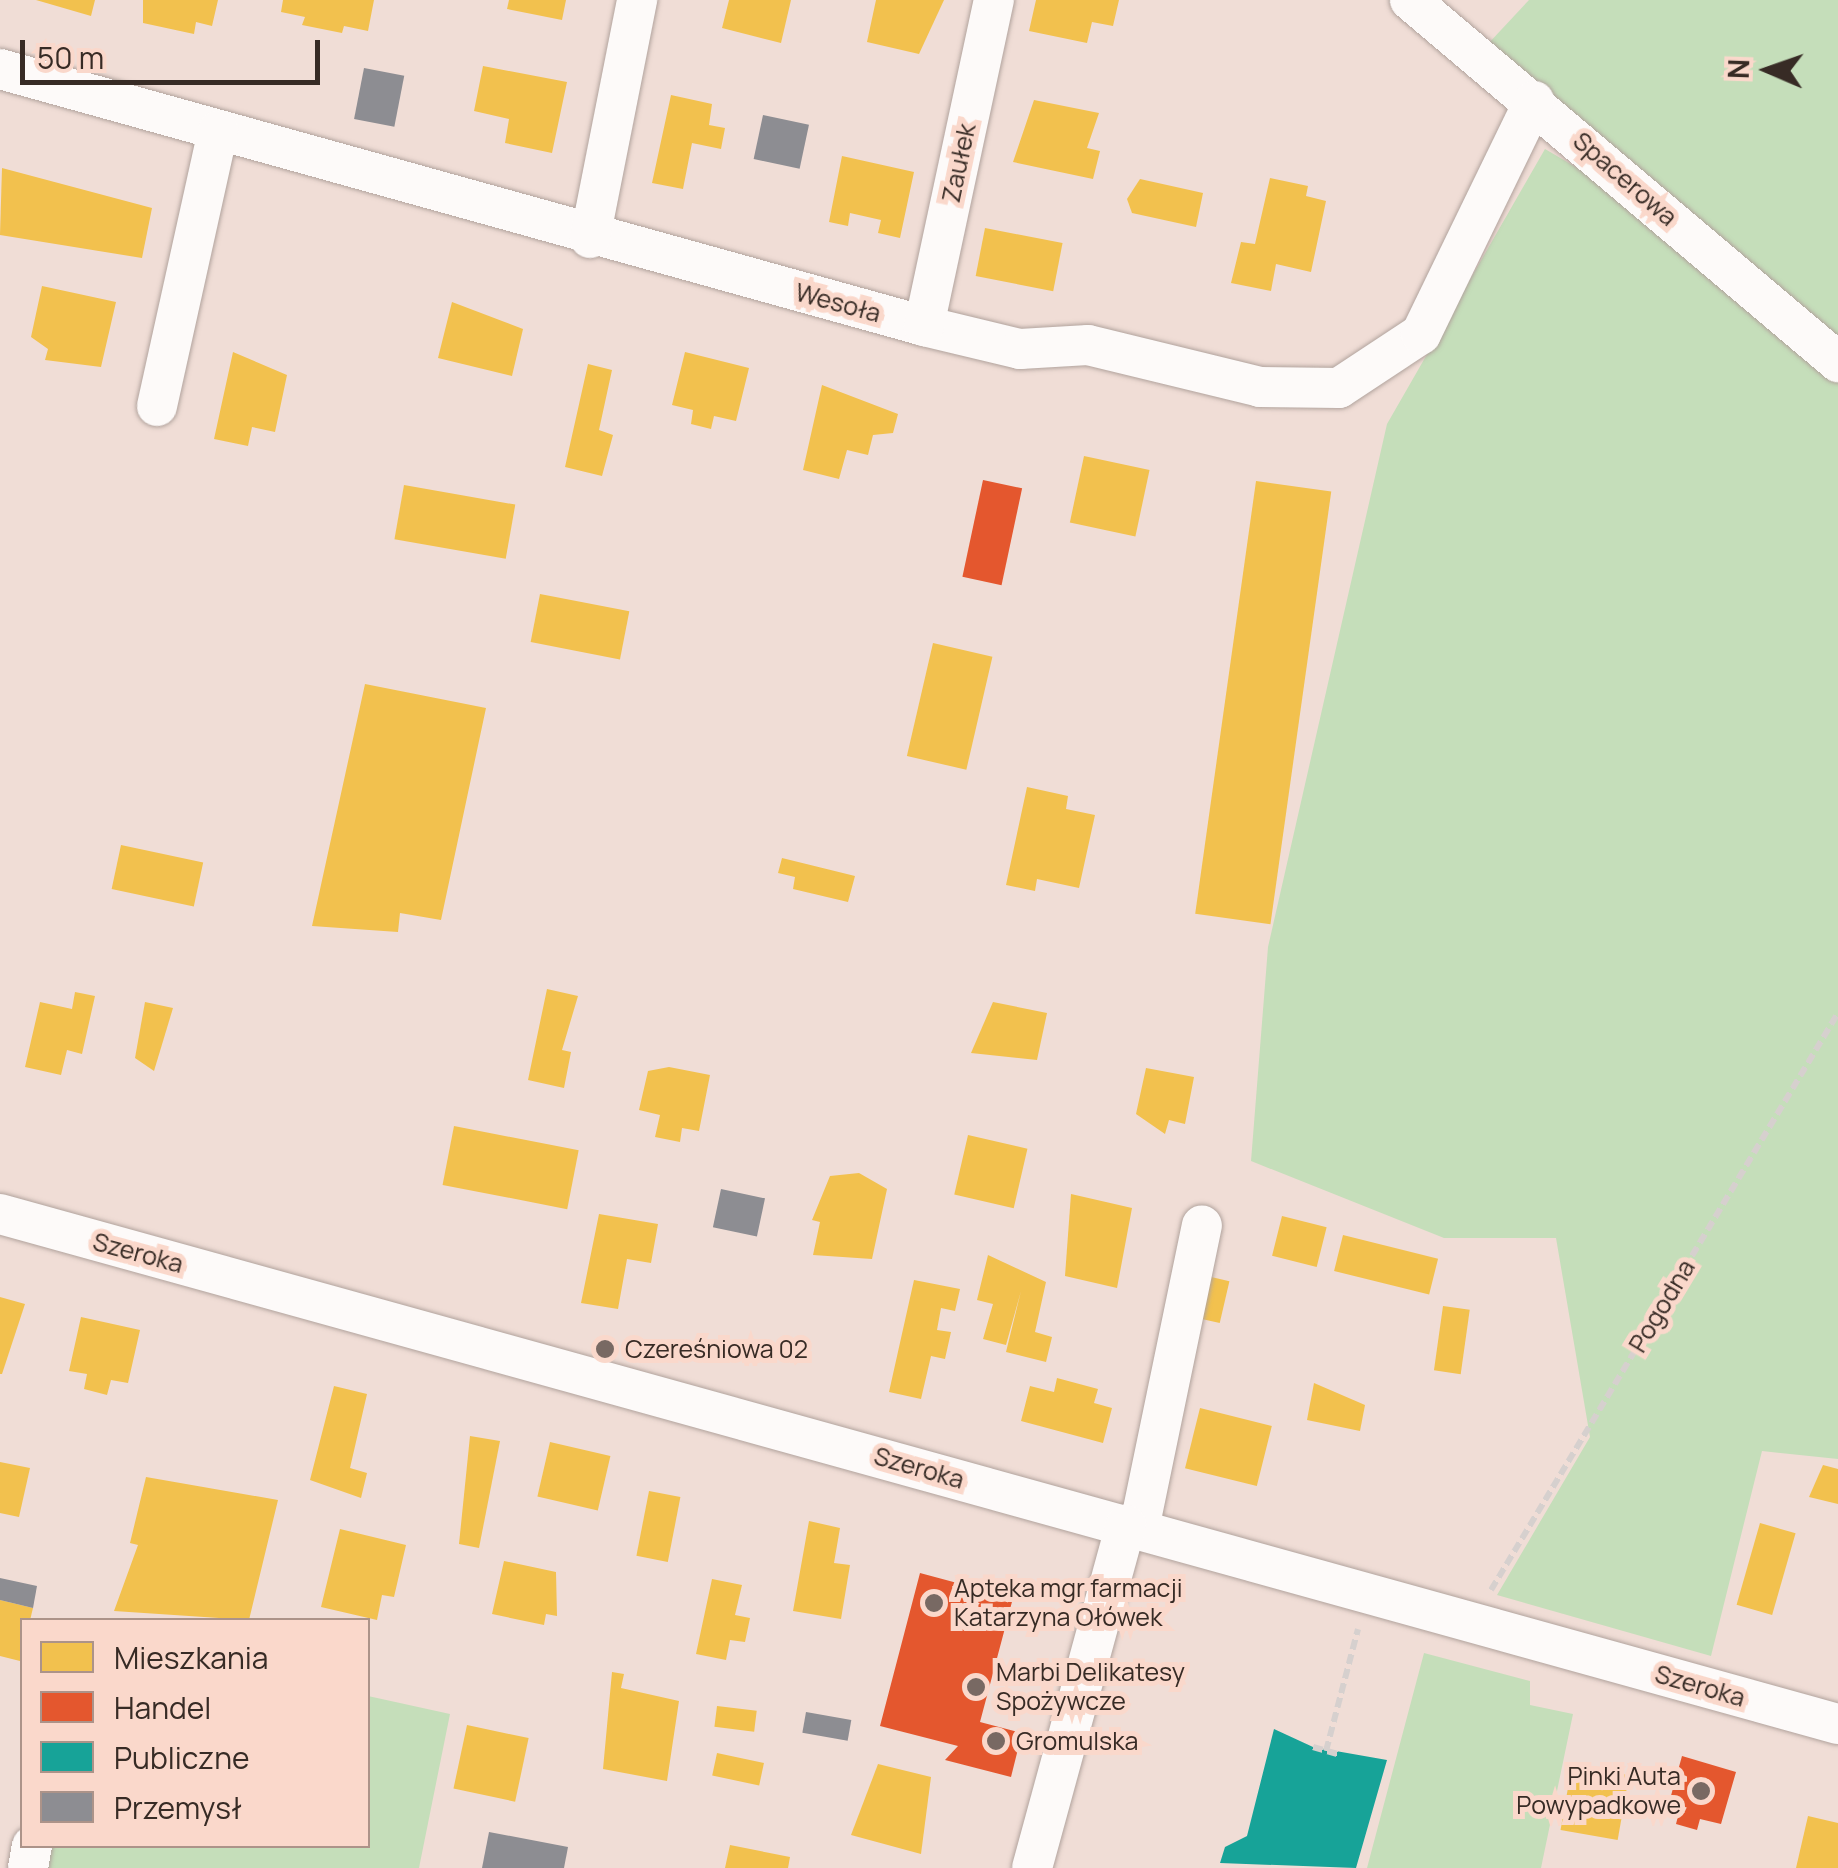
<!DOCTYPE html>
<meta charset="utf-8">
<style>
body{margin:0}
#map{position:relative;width:1838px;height:1868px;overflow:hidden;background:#f0ddd6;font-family:Manrope,sans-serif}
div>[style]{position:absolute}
.green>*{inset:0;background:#c5deba}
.homes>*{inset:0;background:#f2c14e;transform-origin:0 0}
.shops>*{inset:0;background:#e4572e;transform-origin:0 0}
.public>*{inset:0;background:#17a398}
.industry>*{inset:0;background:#8d8d92;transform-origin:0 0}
.path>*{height:6px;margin-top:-3px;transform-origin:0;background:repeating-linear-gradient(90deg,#d6d0ce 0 10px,transparent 0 15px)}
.roads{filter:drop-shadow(0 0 2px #b1a39d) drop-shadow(0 0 2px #b1a39d)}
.minor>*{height:40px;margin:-20px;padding:0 20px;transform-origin:20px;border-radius:20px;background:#fdfaf9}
.dots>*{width:28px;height:28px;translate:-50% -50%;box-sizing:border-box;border:5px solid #fad8cb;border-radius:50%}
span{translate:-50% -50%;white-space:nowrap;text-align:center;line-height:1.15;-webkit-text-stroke:10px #fad8cb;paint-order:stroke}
.street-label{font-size:25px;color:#372b25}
.poi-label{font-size:25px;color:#372b25}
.left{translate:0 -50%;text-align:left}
.right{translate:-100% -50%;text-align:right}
.legend{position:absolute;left:20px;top:1618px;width:350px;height:230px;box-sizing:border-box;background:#fad8cb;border:2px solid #ac9389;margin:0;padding:12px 18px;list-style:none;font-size:30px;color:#372b25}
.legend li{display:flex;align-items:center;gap:20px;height:50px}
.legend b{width:50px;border:2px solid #ac9389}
.north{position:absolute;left:1718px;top:20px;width:100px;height:100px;-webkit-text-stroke:8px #fad8cb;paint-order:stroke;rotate:272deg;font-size:28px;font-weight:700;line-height:40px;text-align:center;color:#372b25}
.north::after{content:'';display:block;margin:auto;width:35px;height:45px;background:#372b25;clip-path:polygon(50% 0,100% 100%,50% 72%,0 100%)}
.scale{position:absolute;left:20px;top:40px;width:300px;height:45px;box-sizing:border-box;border:5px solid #372b25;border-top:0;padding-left:12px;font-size:30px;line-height:35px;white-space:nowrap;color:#372b25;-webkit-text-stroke:8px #fad8cb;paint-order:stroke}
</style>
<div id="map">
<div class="green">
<div style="clip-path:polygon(1529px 0,1838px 0,1838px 343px,1487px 45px)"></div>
<div style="clip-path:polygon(1545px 149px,1610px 187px,1838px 377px,1838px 1459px,1762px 1451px,1711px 1656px,1497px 1595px,1590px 1437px,1556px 1238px,1444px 1238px,1251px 1161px,1268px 947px,1387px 424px)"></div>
<div style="clip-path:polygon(1424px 1653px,1530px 1681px,1530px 1705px,1573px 1714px,1541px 1868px,1367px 1868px)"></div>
<div style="clip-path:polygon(368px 1696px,450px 1714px,419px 1868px,40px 1868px,45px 1846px,368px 1846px)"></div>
</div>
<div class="homes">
<div style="clip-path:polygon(36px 0,95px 0,91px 16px)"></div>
<div style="clip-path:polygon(143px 0,218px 0,212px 26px,196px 22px,194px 34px,143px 23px)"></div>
<div style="clip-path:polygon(283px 0,374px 0,368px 31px,344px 26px,342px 33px,302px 25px,305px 17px,281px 12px)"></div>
<div style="clip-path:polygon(509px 0,566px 0,562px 20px,507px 9px)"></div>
<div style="clip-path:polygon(729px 0,791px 0,781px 43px,722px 28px)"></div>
<div style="clip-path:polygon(876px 0,944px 0,919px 54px,867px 42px)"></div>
<div style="clip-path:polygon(1036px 0,1119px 0,1113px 26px,1092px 22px,1087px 43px,1029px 31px)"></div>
<div style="clip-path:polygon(483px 66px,567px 82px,552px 153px,505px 143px,509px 119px,474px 111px)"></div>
<div style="clip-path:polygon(671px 95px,712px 104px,709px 125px,725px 128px,721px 149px,692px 143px,683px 189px,652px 183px)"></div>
<div style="clip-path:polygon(1034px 100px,1099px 113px,1087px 148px,1100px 151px,1093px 179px,1013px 162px)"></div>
<div style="clip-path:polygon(842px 156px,914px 172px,900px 238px,878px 233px,881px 220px,850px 213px,848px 226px,829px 222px)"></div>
<div style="clip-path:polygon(2px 168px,152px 208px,142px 258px,0 235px)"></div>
<div style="clip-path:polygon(1270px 178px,1308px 186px,1306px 196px,1326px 201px,1311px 272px,1276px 264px,1271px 291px,1231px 283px,1241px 242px,1255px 244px)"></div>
<div style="clip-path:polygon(1140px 179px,1203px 193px,1196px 227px,1132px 213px,1127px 199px)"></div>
<div style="left:985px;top:228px;width:79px;height:49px;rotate:11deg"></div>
<div style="clip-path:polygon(42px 286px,116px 302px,101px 367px,45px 360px,48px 349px,31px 337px)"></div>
<div style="clip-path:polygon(452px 302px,523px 329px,512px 376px,438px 358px)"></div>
<div style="clip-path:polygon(233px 352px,287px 375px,275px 432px,252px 427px,248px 446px,214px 439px)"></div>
<div style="clip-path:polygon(685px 352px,749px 368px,736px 421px,714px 416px,711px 429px,691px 424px,693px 410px,672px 405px)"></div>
<div style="clip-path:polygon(588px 364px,612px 370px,599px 430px,613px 435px,602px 476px,565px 467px)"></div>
<div style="clip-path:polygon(822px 385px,898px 414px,893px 433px,873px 435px,868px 455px,847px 450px,839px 479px,803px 470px)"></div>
<div style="left:1084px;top:456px;width:67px;height:68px;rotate:12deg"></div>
<div style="left:1256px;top:481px;width:76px;height:437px;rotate:8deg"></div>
<div style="left:404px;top:485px;width:113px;height:55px;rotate:10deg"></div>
<div style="left:540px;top:594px;width:91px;height:49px;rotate:11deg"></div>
<div style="left:933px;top:643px;width:61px;height:116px;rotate:13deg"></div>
<div style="clip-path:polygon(365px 684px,486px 708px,441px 920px,400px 913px,398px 932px,312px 926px)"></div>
<div style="clip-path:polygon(1027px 787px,1068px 796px,1066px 809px,1095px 815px,1079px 888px,1037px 879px,1035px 891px,1006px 885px)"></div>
<div style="left:121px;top:845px;width:84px;height:45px;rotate:12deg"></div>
<div style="clip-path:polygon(782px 858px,855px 876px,848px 902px,793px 889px,795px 877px,778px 873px)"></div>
<div style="clip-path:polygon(547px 989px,578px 996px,562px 1050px,571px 1052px,564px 1088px,528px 1080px)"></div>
<div style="clip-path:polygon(75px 992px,95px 996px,82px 1054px,67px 1050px,61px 1075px,25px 1067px,40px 1002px,72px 1009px)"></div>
<div style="clip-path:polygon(145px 1002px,173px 1008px,154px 1071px,135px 1058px)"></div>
<div style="clip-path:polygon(993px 1002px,1047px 1013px,1037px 1060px,971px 1053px)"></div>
<div style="clip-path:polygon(669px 1067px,710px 1075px,699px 1131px,682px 1128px,680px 1142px,655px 1137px,660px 1115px,639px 1110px,648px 1071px)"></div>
<div style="clip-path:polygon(1146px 1068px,1194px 1077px,1185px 1124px,1169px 1120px,1165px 1134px,1136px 1114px)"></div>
<div style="left:454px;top:1126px;width:127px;height:60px;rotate:11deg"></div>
<div style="left:968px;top:1135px;width:61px;height:61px;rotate:13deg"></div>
<div style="clip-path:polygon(859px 1173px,887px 1189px,872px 1259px,813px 1255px,820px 1222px,812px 1220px,830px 1176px)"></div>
<div style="clip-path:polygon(1071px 1194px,1132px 1208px,1117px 1288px,1065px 1276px)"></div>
<div style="clip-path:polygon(599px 1214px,658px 1224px,651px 1263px,627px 1259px,618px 1309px,581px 1303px)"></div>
<div style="left:1282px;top:1216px;width:46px;height:41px;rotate:14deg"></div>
<div style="left:1343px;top:1235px;width:98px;height:37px;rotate:14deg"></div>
<div style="clip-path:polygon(988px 1255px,1046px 1282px,1035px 1332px,1052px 1337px,1046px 1362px,1006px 1352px,1021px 1291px,1006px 1345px,983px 1339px,993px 1304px,977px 1300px)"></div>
<div style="left:1207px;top:1276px;width:23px;height:43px;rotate:13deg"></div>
<div style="clip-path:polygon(914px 1280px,960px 1289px,955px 1311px,941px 1308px,937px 1330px,951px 1332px,945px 1359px,931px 1356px,921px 1399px,889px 1392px)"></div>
<div style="clip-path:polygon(0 1297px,25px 1304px,2px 1374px,0 1374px)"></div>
<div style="left:1443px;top:1306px;width:27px;height:65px;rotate:8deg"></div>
<div style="clip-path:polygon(81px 1317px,140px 1330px,128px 1383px,111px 1380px,107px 1395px,84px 1389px,87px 1374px,69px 1371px)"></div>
<div style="clip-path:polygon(1057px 1378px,1098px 1389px,1094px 1403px,1112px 1408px,1103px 1443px,1021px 1421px,1030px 1386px,1054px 1392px)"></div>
<div style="clip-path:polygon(1314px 1383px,1365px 1405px,1360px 1431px,1307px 1420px)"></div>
<div style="clip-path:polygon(334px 1386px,367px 1394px,350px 1468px,367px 1473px,361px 1498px,310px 1480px)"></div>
<div style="left:1200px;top:1408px;width:74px;height:62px;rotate:14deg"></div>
<div style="clip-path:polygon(470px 1436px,500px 1441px,479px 1548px,459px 1544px)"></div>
<div style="left:550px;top:1442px;width:62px;height:56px;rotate:13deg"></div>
<div style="clip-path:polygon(0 1462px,30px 1468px,19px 1517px,0 1513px)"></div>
<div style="clip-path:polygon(1823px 1465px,1838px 1469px,1838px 1504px,1809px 1497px)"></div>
<div style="clip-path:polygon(146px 1477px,278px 1500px,249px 1620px,114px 1611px,138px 1545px,130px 1543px)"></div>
<div style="left:649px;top:1491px;width:32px;height:66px;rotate:11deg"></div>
<div style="clip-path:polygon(809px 1521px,840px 1528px,834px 1563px,850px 1565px,841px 1619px,793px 1611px)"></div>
<div style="left:1760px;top:1523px;width:37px;height:85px;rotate:16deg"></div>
<div style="clip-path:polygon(340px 1529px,406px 1545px,394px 1597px,382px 1595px,377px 1620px,321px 1607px)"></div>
<div style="clip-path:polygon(504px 1561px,556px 1572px,557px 1616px,546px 1614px,544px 1625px,492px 1614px)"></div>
<div style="clip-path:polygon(712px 1579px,742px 1585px,735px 1615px,750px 1618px,745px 1642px,730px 1640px,726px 1660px,696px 1654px)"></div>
<div style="clip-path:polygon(0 1600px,33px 1608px,20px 1661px,0 1656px)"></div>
<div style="clip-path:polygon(612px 1672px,624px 1674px,621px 1688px,679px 1701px,667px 1781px,603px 1769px)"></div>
<div style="left:717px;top:1706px;width:40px;height:21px;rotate:7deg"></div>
<div style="left:467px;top:1725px;width:63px;height:65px;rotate:12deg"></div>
<div style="left:717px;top:1753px;width:48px;height:23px;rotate:12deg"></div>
<div style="clip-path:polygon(878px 1764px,931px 1777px,921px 1854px,851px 1835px)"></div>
<div style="left:1572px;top:1765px;width:58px;height:66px;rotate:10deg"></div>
<div style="clip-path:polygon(1808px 1816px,1838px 1823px,1838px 1868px,1796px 1868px)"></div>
<div style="clip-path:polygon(730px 1845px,790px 1857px,788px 1868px,725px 1868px)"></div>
</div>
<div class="shops">
<div style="left:983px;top:480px;width:40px;height:99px;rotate:12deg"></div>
<div style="clip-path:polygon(920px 1573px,1013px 1598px,980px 1722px,1022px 1733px,1011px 1777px,945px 1760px,958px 1746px,880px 1726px)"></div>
<div style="clip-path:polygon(1682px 1756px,1736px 1772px,1721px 1824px,1700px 1819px,1697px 1830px,1676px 1824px,1679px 1812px,1667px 1810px)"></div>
</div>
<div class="public">
<div style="clip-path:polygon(1274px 1729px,1313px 1747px,1387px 1760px,1356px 1868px,1220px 1863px,1225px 1847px,1247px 1836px)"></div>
</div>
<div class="industry">
<div style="left:364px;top:68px;width:41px;height:52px;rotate:11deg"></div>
<div style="left:763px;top:115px;width:47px;height:45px;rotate:12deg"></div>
<div style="left:721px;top:1189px;width:45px;height:39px;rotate:12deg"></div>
<div style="clip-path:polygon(0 1578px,37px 1586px,33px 1608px,0 1600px)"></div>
<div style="left:806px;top:1712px;width:46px;height:21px;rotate:10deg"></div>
<div style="clip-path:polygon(489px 1832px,568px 1847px,564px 1868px,482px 1868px)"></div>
</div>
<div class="path">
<div style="left:1491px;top:1590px;width:673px;rotate:-58.98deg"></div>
<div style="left:1313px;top:1747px;width:29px;rotate:16deg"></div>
<div style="left:1326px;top:1751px;width:126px;rotate:-75.3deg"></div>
</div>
<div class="roads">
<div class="minor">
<div style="left:1410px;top:0;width:561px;rotate:40.22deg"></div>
<div style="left:0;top:69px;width:959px;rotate:15.54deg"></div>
<div style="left:924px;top:326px;width:99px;rotate:13.5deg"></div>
<div style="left:1020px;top:349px;width:68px;rotate:-3.4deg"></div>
<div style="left:1088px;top:345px;width:177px;rotate:13.7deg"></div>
<div style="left:1260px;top:387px;width:79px;rotate:0.7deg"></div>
<div style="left:1339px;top:388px;width:98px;rotate:-33.4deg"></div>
<div style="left:1421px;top:334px;width:259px;rotate:-64.1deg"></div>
<div style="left:590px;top:238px;width:243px;rotate:-78.8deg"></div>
<div style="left:924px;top:326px;width:333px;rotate:-77.9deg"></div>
<div style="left:157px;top:406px;width:282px;rotate:-77.5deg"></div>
<div style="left:0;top:1214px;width:1907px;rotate:15.51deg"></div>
<div style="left:1139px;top:1529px;width:310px;rotate:-78.3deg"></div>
<div style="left:28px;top:1868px;width:22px;rotate:-80deg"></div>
<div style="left:1032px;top:1868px;width:356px;rotate:-74.7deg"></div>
</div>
</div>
<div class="dots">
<div style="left:605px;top:1349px;background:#786963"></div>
<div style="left:934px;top:1603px;background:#786963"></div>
<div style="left:976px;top:1687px;background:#786963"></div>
<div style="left:996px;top:1741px;background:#786963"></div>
<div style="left:1701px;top:1791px;background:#786963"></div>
</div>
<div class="street-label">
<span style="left:959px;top:163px;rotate:-78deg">Zaułek</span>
<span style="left:1625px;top:179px;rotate:41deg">Spacerowa</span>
<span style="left:838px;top:303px;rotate:15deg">Wesoła</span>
<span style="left:138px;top:1253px;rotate:15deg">Szeroka</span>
<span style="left:1662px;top:1306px;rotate:-59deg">Pogodna</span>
<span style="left:919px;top:1468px;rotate:16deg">Szeroka</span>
<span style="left:1700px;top:1686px;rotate:16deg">Szeroka</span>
</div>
<div class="poi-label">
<span class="left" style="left:625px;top:1349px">Czereśniowa 02</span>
<span class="left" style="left:954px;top:1603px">Apteka mgr farmacji<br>Katarzyna Ołówek</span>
<span class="left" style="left:996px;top:1687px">Marbi Delikatesy<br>Spożywcze</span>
<span class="left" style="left:1016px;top:1741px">Gromulska</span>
<span class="right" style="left:1681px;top:1791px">Pinki Auta<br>Powypadkowe</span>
</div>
<ul class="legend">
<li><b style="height:28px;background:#f2c14e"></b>Mieszkania</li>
<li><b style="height:28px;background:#e4572e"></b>Handel</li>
<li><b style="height:28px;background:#17a398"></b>Publiczne</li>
<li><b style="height:28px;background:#8d8d92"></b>Przemysł</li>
</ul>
<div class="north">N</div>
<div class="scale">50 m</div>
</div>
